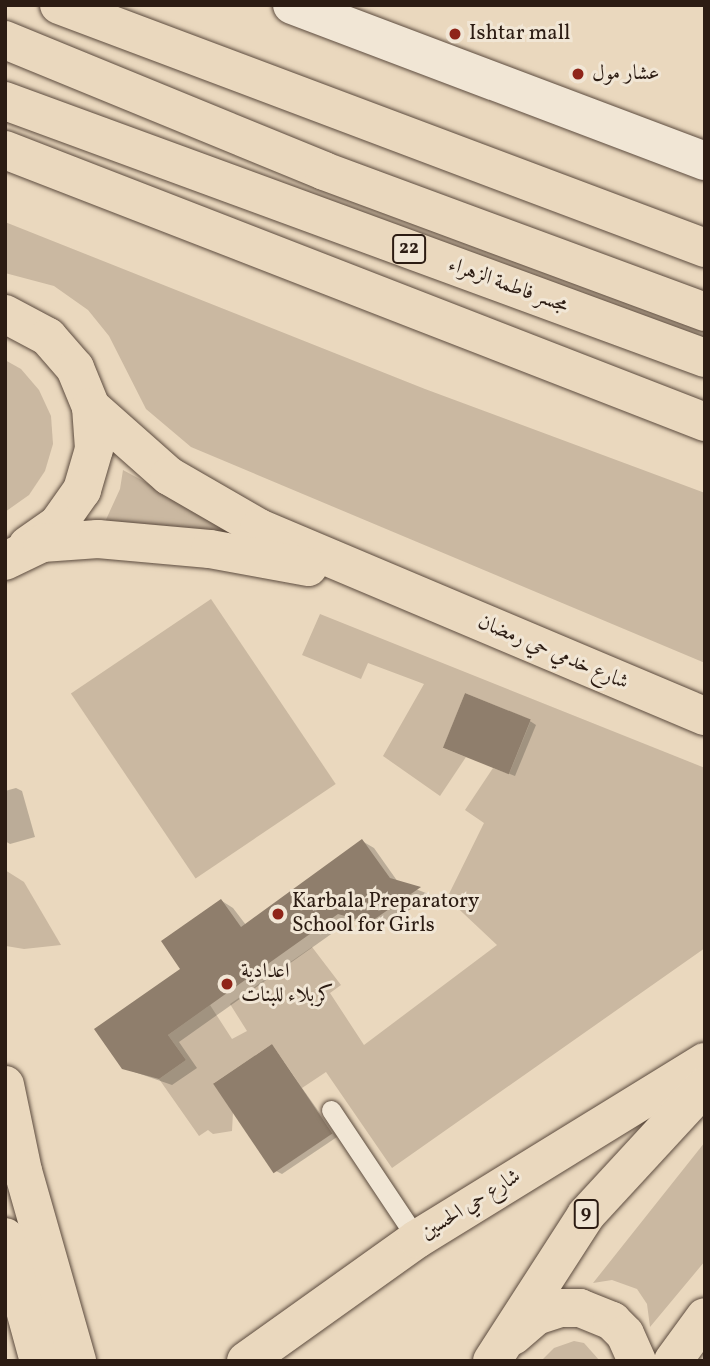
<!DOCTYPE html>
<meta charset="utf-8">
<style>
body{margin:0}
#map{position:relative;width:710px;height:1366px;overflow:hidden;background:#ead8be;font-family:Vollkorn,Amiri,serif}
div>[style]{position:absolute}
.green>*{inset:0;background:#cab8a1;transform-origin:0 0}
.shadow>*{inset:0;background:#0003}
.building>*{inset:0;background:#8f7e6c;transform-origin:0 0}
.roads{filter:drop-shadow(0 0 2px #5c4b3e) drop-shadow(0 0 2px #5c4b3e)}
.lane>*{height:19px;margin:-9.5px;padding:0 9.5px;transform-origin:9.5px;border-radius:9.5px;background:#f1e6d5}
.secondary>*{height:38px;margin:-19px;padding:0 19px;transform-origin:19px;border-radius:19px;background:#f1e6d5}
.primary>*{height:38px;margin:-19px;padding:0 19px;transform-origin:19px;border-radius:19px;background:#ead8be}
.highway>*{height:38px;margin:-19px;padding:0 19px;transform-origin:19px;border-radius:19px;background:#ead8be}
.dots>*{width:19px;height:19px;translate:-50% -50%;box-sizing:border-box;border:4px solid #f1e6d5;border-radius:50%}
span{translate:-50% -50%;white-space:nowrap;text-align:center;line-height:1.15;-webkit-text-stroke:6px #f1e6d5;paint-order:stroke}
.shield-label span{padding:2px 5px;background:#f1e6d5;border:2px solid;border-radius:5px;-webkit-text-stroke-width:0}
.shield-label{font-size:19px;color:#2c1c13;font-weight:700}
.poi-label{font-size:21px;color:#2c1c13}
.left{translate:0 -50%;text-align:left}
.street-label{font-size:21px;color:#2c1c13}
.frame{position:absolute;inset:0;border:7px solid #2c1c13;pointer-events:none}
</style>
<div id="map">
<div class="green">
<div style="clip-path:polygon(5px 222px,425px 389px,705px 493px,705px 663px,191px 447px,146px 409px,109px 336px,88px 310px,54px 286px,5px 273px)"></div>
<div style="clip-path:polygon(5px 360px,21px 369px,39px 390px,51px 416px,53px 444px,45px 471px,29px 495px,5px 512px)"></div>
<div style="clip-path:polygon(123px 470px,239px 533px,237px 538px,104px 524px,120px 489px)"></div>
<div style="left:211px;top:599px;width:223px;height:169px;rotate:56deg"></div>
<div style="clip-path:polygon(320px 614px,705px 768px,705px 948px,392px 1168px,326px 1072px,302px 1088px,272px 1044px,214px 1083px,233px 1112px,232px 1131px,213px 1134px,208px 1130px,199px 1136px,159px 1079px,186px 1060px,168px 1035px,210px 1005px,232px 1039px,247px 1031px,230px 1004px,312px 947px,341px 985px,330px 993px,364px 1045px,497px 945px,447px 898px,484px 823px,465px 810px,493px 768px,509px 774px,531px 720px,465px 693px,443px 748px,466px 757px,440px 796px,383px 756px,424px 684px,368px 663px,361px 679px,302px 655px)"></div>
<div style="clip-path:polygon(5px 870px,24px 882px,61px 945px,24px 949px,6px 946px)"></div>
<div style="clip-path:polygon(705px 1142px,705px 1261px,650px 1327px,647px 1304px,637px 1289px,612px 1280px,593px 1283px)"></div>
<div style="clip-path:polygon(574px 1341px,584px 1343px,600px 1361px,541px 1361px,554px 1348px)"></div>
</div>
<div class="shadow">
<div style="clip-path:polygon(530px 721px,536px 725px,515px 776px,451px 750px)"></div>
<div style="clip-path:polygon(16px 788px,22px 791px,35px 837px,10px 844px,5px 841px,5px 791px)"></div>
<div style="clip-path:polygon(362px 841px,374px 848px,398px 882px,431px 895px,382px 929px,351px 920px,179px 1042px,197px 1068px,172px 1085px,123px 1068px,222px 901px,233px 908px,246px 925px)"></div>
<div style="clip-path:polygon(272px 1046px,337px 1137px,282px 1174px,276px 1171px)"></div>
</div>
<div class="building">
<div style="left:465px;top:693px;width:71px;height:59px;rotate:22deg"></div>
<div style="clip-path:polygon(362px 839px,390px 878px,421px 887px,369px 923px,338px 914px,168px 1035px,186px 1060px,159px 1079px,122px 1069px,94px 1029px,180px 969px,161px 941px,221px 899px,241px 927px)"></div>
<div style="left:272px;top:1044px;width:108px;height:71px;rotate:56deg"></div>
</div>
<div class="roads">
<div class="lane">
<div style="left:331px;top:1110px;width:155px;rotate:56.3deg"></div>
</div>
<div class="secondary">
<div style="left:292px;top:5px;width:441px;rotate:20.7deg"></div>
</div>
<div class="primary">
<div style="left:5px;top:314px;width:49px;rotate:28.1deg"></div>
<div style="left:48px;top:337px;width:41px;rotate:48.9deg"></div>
<div style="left:75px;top:368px;width:42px;rotate:67.7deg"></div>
<div style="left:91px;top:407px;width:42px;rotate:85.9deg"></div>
<div style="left:94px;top:449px;width:43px;rotate:106.3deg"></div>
<div style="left:82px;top:490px;width:42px;rotate:125.2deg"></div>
<div style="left:58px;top:524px;width:37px;rotate:145deg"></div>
<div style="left:91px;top:407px;width:104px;rotate:41.5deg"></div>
<div style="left:169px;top:476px;width:104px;rotate:30deg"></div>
<div style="left:259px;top:528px;width:484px;rotate:22.9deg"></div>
<div style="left:5px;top:561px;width:41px;rotate:-25.9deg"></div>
<div style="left:42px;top:543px;width:56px;rotate:-4.1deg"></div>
<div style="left:98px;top:539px;width:112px;rotate:5.1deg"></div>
<div style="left:210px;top:549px;width:100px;rotate:10.4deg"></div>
<div style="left:5px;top:1085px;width:88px;rotate:78.2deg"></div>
<div style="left:23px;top:1171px;width:198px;rotate:74.1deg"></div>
<div style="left:5px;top:1237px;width:129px;rotate:74.7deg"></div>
<div style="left:246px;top:1361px;width:210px;rotate:-35.5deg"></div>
<div style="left:417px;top:1239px;width:338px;rotate:-31.6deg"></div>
</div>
<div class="highway">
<div style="left:59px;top:5px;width:690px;rotate:20.61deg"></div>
<div style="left:5px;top:40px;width:345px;rotate:22.3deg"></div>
<div style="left:324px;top:171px;width:406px;rotate:20.3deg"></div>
<div style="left:5px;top:101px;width:746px;rotate:20.16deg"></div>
<div style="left:5px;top:150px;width:751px;rotate:21.23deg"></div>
<div style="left:513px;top:1336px;width:30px;rotate:-41deg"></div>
<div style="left:536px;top:1316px;width:25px;rotate:-18deg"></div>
<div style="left:560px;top:1308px;width:20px"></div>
<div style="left:580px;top:1308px;width:35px;rotate:22deg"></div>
<div style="left:612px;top:1321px;width:18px;rotate:45deg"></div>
<div style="left:625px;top:1334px;width:30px;rotate:66deg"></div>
<div style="left:492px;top:1361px;width:174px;rotate:-57.2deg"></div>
<div style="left:586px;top:1215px;width:176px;rotate:-47.3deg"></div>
<div style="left:673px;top:1361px;width:54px;rotate:-54deg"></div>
</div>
</div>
<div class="dots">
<div style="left:455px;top:34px;background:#8f2418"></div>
<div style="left:578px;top:74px;background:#8f2418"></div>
<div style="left:278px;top:914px;background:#8f2418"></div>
<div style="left:227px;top:984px;background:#8f2418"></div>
</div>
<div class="shield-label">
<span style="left:409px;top:249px">22</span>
<span style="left:586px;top:1214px">9</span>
</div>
<div class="poi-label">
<span class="left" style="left:469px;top:34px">Ishtar mall</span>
<span class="left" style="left:592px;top:74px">عشار مول</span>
<span class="left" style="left:292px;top:914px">Karbala Preparatory<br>School for Girls</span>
<span class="left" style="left:241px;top:984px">اعدادية<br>كربلاء للبنات</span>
</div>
<div class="street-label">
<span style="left:508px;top:286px;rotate:20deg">مجسر فاطمة الزهراء</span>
<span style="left:553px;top:653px;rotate:23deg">شارع خدمي حي رمضان</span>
<span style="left:471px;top:1205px;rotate:-32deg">شارع حي الحسين</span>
</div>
<div class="frame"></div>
</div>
